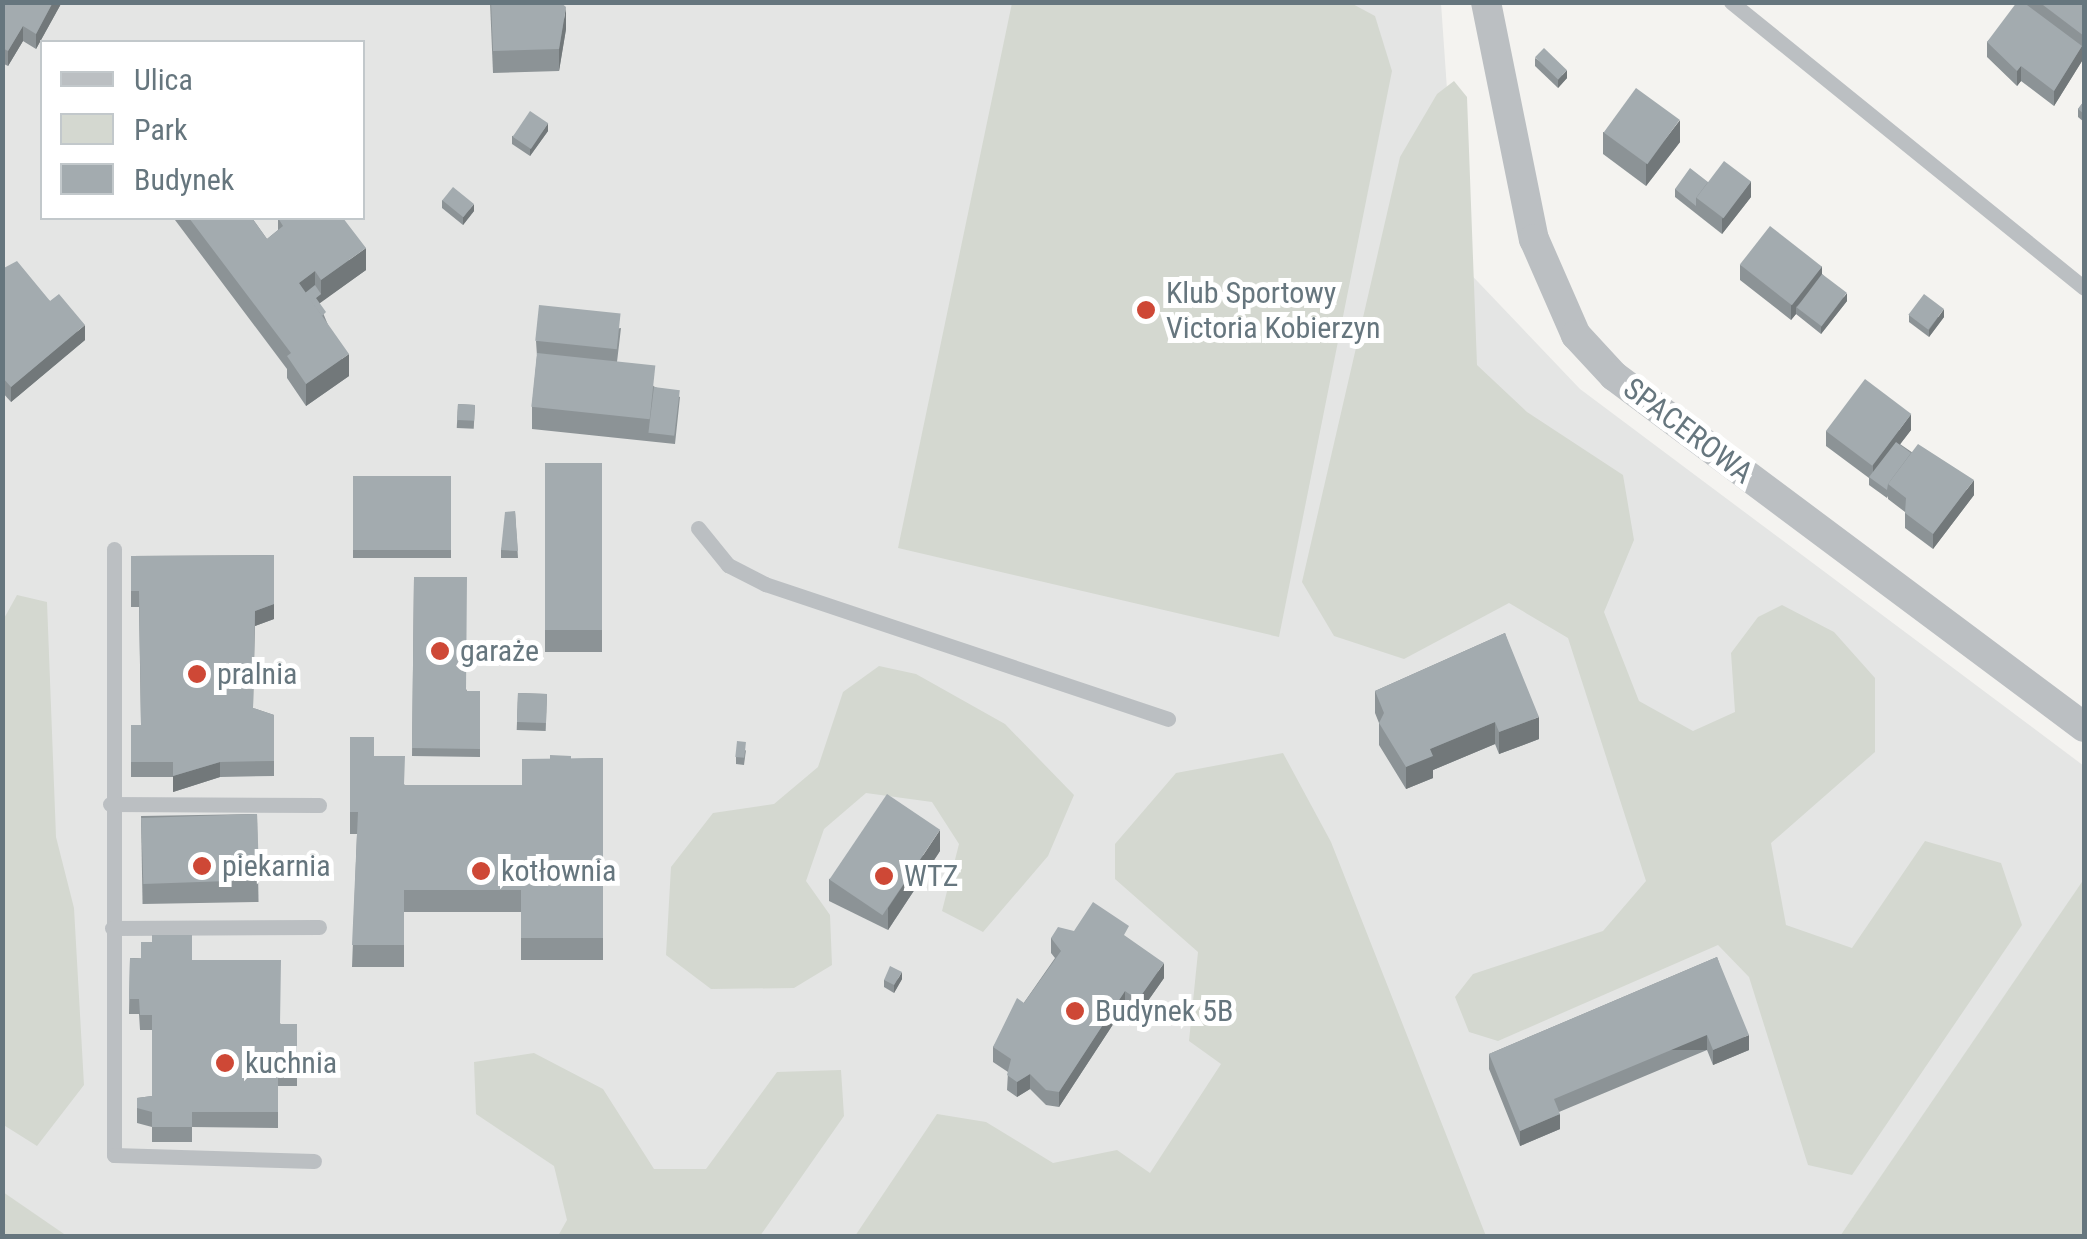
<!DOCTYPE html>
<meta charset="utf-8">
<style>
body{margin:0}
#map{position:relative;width:2087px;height:1239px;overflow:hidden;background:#f4f3f0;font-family:"Roboto Condensed",sans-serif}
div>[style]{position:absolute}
.built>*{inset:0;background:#e4e5e4}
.green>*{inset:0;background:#d4d8d0}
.service>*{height:15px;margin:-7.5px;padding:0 7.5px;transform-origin:7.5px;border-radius:7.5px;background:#bbbfc2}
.minor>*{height:30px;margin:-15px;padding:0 15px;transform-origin:15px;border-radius:15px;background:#bbbfc2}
.wall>*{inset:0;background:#8c9396;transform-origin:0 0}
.shaded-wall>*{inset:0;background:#72787a;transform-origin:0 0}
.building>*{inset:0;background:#a3abaf;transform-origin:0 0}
.dots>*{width:28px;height:28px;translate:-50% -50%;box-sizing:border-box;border:5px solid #fff;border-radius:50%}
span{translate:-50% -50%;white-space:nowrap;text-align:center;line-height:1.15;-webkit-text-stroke:10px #fff;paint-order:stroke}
.poi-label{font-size:30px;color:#66767e}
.left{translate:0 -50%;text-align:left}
.street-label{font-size:30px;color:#66767e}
.frame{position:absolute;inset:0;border:5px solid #66767e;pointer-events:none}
.legend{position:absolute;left:40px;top:40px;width:325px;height:180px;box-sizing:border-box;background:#fff;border:2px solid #c2c8cb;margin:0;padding:12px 18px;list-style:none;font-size:30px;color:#66767e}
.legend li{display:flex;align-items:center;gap:20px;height:50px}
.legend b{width:50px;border:2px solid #c2c8cb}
</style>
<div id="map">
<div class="built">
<div style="clip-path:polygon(evenodd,2px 3px,1441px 3px,1459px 262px,1580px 389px,2084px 766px,2084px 885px,1840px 1236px,3px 1236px,2px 3px,42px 42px,362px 42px,362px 218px,42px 218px,42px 42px)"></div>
</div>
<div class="green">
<div style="clip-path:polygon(1349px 2px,1375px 16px,1392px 71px,1279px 637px,898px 548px,1012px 3px)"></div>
<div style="clip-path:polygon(1454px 81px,1467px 97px,1477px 365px,1527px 412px,1623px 475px,1634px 540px,1604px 612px,1639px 701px,1693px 731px,1735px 712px,1731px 653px,1758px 617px,1782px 605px,1834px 632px,1875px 678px,1875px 752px,1771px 843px,1786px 925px,1852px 948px,1925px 841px,2001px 863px,2022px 925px,1852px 1175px,1808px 1165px,1749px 977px,1718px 945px,1498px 1041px,1469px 1032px,1455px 997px,1473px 974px,1603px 931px,1646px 881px,1568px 638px,1509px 603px,1404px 659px,1334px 636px,1302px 582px,1400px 157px,1437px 94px)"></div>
<div style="clip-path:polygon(17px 595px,47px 602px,56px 837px,74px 908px,84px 1085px,37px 1146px,2px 1124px,2px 622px)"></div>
<div style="clip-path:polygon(879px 666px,916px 674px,1005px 724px,1074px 795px,1048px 856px,983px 932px,942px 911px,959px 844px,932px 802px,866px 793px,824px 829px,806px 881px,830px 915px,832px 965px,794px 988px,711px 989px,666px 955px,671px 867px,713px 813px,774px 804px,818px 767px,843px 692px)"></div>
<div style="clip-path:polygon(1283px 753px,1331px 842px,1486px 1236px,855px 1236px,937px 1114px,986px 1122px,1053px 1163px,1117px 1150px,1150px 1173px,1221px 1064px,1189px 1041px,1198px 952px,1115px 879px,1115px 844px,1176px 773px)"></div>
<div style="clip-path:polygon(2084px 879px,2084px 1236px,1840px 1236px)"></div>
<div style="clip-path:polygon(534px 1053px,603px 1089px,654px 1169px,706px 1169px,777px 1072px,841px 1070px,844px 1116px,760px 1236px,558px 1236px,567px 1220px,554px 1166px,476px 1114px,474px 1062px)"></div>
<div style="clip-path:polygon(2px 1192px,3px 1192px,67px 1236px,3px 1236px)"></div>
</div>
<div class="service">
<div style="left:1731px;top:2px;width:454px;rotate:39deg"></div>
<div style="left:698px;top:528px;width:48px;rotate:51deg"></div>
<div style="left:728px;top:565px;width:42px;rotate:27.2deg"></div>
<div style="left:765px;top:584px;width:425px;rotate:18.5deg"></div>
<div style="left:114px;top:549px;width:606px;rotate:90deg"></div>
<div style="left:114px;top:1155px;width:200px;rotate:1.7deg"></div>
<div style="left:110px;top:804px;width:209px;rotate:0.3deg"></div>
<div style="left:112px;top:928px;width:207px;rotate:-0.3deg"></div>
</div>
<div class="minor">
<div style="left:1486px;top:2px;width:242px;rotate:78.6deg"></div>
<div style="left:1534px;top:239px;width:105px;rotate:66.4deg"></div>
<div style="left:1576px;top:335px;width:56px;rotate:47.2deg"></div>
<div style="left:1614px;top:376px;width:587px;rotate:36.75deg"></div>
</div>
<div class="wall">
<div style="clip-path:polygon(2px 2px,62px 2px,36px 49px,23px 41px,8px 66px,2px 63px)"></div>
<div style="clip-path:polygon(490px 2px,560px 2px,566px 29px,559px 71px,493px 73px)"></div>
<div style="clip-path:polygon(2025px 2px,2084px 2px,2084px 51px,2082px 49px,2082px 61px,2054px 106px,2021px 81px,2017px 86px,1987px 57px,1987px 42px)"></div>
<div style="clip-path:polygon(1535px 58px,1567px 78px,1558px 88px,1535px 66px)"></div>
<div style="clip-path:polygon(2084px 101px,2084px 122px,2078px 117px,2078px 109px)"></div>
<div style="clip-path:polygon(548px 131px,530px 156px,512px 144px,512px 136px)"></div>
<div style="clip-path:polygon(1603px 132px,1680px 142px,1646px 186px,1603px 154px)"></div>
<div style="clip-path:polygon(1708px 182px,1751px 197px,1722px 234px,1675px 197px,1675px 189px)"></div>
<div style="clip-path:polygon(442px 200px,474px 211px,463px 225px,442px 208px)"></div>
<div style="clip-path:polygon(175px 218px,252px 218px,267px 239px,278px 230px,278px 218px,366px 270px,319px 303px,349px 376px,306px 406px,287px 378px,287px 369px,175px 220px)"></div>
<div style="clip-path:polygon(1740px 265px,1822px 274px,1847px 301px,1821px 334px,1796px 314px,1791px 320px,1740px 280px)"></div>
<div style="clip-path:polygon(2px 269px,50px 301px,85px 340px,11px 402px,2px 392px)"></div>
<div style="clip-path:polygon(1909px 315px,1944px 317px,1929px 337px,1909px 322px)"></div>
<div style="clip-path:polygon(621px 328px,617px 362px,655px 387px,680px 397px,675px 444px,532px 429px,532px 407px,537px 356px,536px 341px)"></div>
<div style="left:458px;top:404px;width:17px;height:24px;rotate:3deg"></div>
<div style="clip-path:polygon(1911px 430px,1900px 444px,1974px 495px,1933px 549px,1905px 528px,1905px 512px,1888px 499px,1888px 496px,1887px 498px,1869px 485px,1869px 478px,1826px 446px,1826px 431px)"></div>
<div style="left:545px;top:463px;width:57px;height:189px"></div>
<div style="left:353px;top:476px;width:98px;height:82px"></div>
<div style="clip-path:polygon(515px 511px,518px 558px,501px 558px,501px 550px)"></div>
<div style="clip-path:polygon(274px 555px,274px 619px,255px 626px,253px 708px,274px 715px,274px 776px,220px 777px,173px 792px,173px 777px,131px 777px,131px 725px,141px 725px,139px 607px,131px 607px,131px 556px)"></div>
<div style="clip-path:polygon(414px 577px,467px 691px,480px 691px,480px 757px,412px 756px)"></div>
<div style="clip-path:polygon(1505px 633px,1539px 739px,1499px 754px,1495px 744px,1433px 770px,1433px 778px,1406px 789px,1379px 745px,1379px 723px,1375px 713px,1375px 691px)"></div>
<div style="left:518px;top:693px;width:29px;height:37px;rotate:2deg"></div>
<div style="clip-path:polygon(350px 737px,405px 785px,522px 785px,571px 759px,603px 758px,603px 960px,521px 960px,521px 912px,404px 912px,404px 967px,352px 967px,357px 834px,350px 834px)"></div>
<div style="clip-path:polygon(746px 750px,744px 765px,736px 764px,736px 757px)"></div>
<div style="left:257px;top:814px;width:88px;height:116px;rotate:89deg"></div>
<div style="clip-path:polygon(940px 851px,888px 930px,829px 901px,829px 879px)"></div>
<div style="clip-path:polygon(1051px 938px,1129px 939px,1164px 978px,1138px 1015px,1125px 1006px,1059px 1107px,1046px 1105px,1030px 1089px,1017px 1097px,1007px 1090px,1008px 1072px,993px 1062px,993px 1047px,1055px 958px,1051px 953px)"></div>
<div style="clip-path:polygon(1717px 957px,1749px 1050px,1713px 1065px,1707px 1050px,1559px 1112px,1560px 1129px,1520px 1146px,1489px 1069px,1489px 1054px)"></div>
<div style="clip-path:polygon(130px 958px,192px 960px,281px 1024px,297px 1024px,297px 1086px,278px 1086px,278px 1128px,192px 1127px,192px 1142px,152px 1142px,152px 1127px,137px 1123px,137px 1098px,152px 1096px,152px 1030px,140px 1030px,139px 1014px,129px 1014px)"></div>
<div style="clip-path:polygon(902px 979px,894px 993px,884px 987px,884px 980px)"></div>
</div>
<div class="shaded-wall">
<div style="clip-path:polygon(53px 2px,62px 2px,36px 49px,36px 34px)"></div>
<div style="clip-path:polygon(566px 7px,566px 29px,559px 71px,559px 49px)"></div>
<div style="clip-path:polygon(23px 26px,23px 41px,8px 66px,8px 51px)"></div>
<div style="clip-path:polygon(2082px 46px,2082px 61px,2054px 106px,2054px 91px)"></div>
<div style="clip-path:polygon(2021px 66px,2021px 81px,2017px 86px,2017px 71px)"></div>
<div style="clip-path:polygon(1567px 70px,1567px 78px,1558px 88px,1558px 80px)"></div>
<div style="clip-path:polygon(1680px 120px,1680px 142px,1646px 186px,1646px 164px)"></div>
<div style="clip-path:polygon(548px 123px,548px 131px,530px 156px,530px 149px)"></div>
<div style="clip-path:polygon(1751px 181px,1751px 197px,1722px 234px,1722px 219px)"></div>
<div style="clip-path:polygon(474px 204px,474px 211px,463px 225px,463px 217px)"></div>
<div style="clip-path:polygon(366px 248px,366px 270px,316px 306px,316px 298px,321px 294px,321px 280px)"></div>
<div style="clip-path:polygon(1822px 266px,1822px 282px,1796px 307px,1796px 314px,1791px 320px,1791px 305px)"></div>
<div style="clip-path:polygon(315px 271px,315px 293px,302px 303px,299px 283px)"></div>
<div style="clip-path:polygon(1847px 293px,1847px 301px,1821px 334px,1821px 327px)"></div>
<div style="clip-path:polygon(1944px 309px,1944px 317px,1929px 337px,1929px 330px)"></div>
<div style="clip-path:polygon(85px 325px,85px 340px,11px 402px,11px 387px)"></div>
<div style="clip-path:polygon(349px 354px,349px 376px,306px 406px,306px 384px)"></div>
<div style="clip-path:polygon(1911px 414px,1911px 430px,1873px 480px,1873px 465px)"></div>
<div style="clip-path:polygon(1974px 480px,1974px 495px,1933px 549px,1933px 534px)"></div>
<div style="clip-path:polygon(274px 604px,274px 619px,255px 626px,255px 611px)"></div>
<div style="clip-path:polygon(1539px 717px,1539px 739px,1499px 754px,1499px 732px)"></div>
<div style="clip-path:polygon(1495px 722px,1495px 744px,1433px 770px,1433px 778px,1406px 789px,1406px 767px,1430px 749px)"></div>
<div style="clip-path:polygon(220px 762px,220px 777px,173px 792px,173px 776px)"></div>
<div style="clip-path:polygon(940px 830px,940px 851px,888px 930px,888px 908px)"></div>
<div style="clip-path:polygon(1164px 963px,1164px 978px,1138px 1015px,1138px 1000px)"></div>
<div style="clip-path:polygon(902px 972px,902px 979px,894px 993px,894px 985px)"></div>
<div style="clip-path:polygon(1125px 991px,1125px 1006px,1059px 1107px,1059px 1092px)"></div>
<div style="left:1707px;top:1035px;width:15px;height:166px;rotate:90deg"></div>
<div style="clip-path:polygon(1749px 1035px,1749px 1050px,1713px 1065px,1713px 1050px)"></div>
<div style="clip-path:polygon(1030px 1074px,1030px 1089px,1017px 1097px,1017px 1082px)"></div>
<div style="clip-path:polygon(1560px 1114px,1560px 1129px,1520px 1146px,1520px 1131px)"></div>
</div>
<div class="building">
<div style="clip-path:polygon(2px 2px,53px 2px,36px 34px,23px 26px,8px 51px,2px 48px)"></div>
<div style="clip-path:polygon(491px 2px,560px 2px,566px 7px,559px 49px,493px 51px)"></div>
<div style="clip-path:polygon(2017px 2px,2023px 2px,2082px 46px,2054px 91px,2021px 66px,2017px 71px,1987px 42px)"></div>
<div style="clip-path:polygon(2039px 2px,2084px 2px,2084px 36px)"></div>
<div style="left:1544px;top:48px;width:32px;height:13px;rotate:44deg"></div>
<div style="left:1636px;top:88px;width:54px;height:55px;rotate:36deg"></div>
<div style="clip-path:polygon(2084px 101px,2084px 114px,2078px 109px)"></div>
<div style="left:530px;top:111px;width:22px;height:31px;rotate:34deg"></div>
<div style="left:1724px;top:161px;width:34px;height:46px;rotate:37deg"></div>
<div style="clip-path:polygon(1690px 168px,1708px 182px,1696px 198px,1696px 206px,1675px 189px)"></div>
<div style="left:453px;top:187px;width:27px;height:17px;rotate:39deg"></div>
<div style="clip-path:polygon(189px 218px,252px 218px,267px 239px,283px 226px,278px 218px,343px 218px,366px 248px,321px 280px,315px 271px,299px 283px,349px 354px,306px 384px,287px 356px,291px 353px)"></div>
<div style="left:1770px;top:226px;width:66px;height:49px;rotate:38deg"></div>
<div style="clip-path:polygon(17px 261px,50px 301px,59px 294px,85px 325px,11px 387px,2px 377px,2px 269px)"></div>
<div style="left:1822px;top:274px;width:31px;height:42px;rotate:37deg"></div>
<div style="clip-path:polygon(315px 285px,321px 294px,316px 298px,326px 312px,322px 316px,305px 293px)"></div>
<div style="left:1924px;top:294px;width:25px;height:26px;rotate:37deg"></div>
<div style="left:539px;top:305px;width:82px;height:36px;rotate:6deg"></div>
<div style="left:537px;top:353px;width:119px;height:54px;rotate:6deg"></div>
<div style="left:1865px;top:379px;width:58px;height:65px;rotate:37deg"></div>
<div style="left:654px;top:387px;width:26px;height:46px;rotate:7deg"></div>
<div style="left:458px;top:404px;width:17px;height:16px;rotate:3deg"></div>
<div style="clip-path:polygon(1896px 442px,1911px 453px,1888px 484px,1887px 490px,1869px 477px)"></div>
<div style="clip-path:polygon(1918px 444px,1974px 480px,1933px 534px,1905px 513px,1906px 498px,1888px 484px)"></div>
<div style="left:545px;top:463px;width:57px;height:167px"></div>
<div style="left:353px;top:476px;width:98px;height:74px"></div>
<div style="clip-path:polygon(515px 511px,518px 551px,501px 550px,505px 512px)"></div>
<div style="clip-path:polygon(274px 555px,274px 604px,255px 611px,253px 708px,274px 715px,274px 761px,220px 762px,173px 776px,173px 762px,131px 762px,131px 725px,141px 725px,139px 591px,131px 591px,131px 556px)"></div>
<div style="clip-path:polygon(414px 577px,467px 577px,466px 691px,480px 691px,480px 749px,412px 748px)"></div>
<div style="clip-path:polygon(1505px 633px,1539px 717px,1499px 732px,1495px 722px,1430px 749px,1433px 756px,1406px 767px,1379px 723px,1384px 713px,1375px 691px)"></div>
<div style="left:518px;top:693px;width:29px;height:29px;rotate:2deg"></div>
<div style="clip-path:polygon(350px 737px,374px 737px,374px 756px,405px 756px,404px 785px,522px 785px,522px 759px,603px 758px,603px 938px,521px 938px,521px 890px,404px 890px,404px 945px,352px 945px,358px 812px,350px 812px)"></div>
<div style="left:737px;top:741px;width:9px;height:16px;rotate:6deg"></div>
<div style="clip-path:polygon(550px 755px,571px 756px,571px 759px,550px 759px)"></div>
<div style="left:887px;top:794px;width:64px;height:103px;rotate:34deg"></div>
<div style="left:257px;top:814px;width:66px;height:116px;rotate:88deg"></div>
<div style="clip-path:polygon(1093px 902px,1129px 926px,1124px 935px,1164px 963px,1138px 1000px,1125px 991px,1059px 1092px,1046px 1090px,1030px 1074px,1017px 1082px,1007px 1075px,1011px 1059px,993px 1047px,1017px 998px,1024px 1003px,1061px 951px,1051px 938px,1058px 927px,1074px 931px)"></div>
<div style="clip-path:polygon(152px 935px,192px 935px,192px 960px,281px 960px,280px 1024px,297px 1024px,297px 1071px,278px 1071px,278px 1112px,192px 1112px,192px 1127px,152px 1127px,152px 1112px,137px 1108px,137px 1098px,152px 1096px,152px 1015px,140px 1015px,139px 999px,129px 999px,130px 958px,141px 959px,141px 942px,152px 942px)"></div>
<div style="clip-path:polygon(1717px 957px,1749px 1035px,1713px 1050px,1707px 1035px,1554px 1099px,1560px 1114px,1520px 1131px,1489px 1054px)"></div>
<div style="clip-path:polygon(890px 966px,902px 972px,894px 985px,884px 980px)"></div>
</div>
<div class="dots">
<div style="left:1146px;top:310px;background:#ce4836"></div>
<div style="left:440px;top:651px;background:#ce4836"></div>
<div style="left:197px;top:674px;background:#ce4836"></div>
<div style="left:202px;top:866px;background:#ce4836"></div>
<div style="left:481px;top:871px;background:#ce4836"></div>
<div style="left:884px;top:876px;background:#ce4836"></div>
<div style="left:1075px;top:1011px;background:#ce4836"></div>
<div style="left:225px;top:1063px;background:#ce4836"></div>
</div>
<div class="poi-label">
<span class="left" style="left:1166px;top:310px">Klub Sportowy<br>Victoria Kobierzyn</span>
<span class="left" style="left:460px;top:651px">garaże</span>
<span class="left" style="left:217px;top:674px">pralnia</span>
<span class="left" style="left:222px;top:866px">piekarnia</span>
<span class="left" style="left:501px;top:871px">kotłownia</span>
<span class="left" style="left:904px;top:876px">WTZ</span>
<span class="left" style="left:1095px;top:1011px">Budynek 5B</span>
<span class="left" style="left:245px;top:1063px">kuchnia</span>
</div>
<div class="street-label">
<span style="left:1688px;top:431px;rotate:37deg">SPACEROWA</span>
</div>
<div class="frame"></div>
<ul class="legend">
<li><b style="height:12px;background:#bbbfc2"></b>Ulica</li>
<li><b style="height:28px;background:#d4d8d0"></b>Park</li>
<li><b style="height:28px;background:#a3abaf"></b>Budynek</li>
</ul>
</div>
